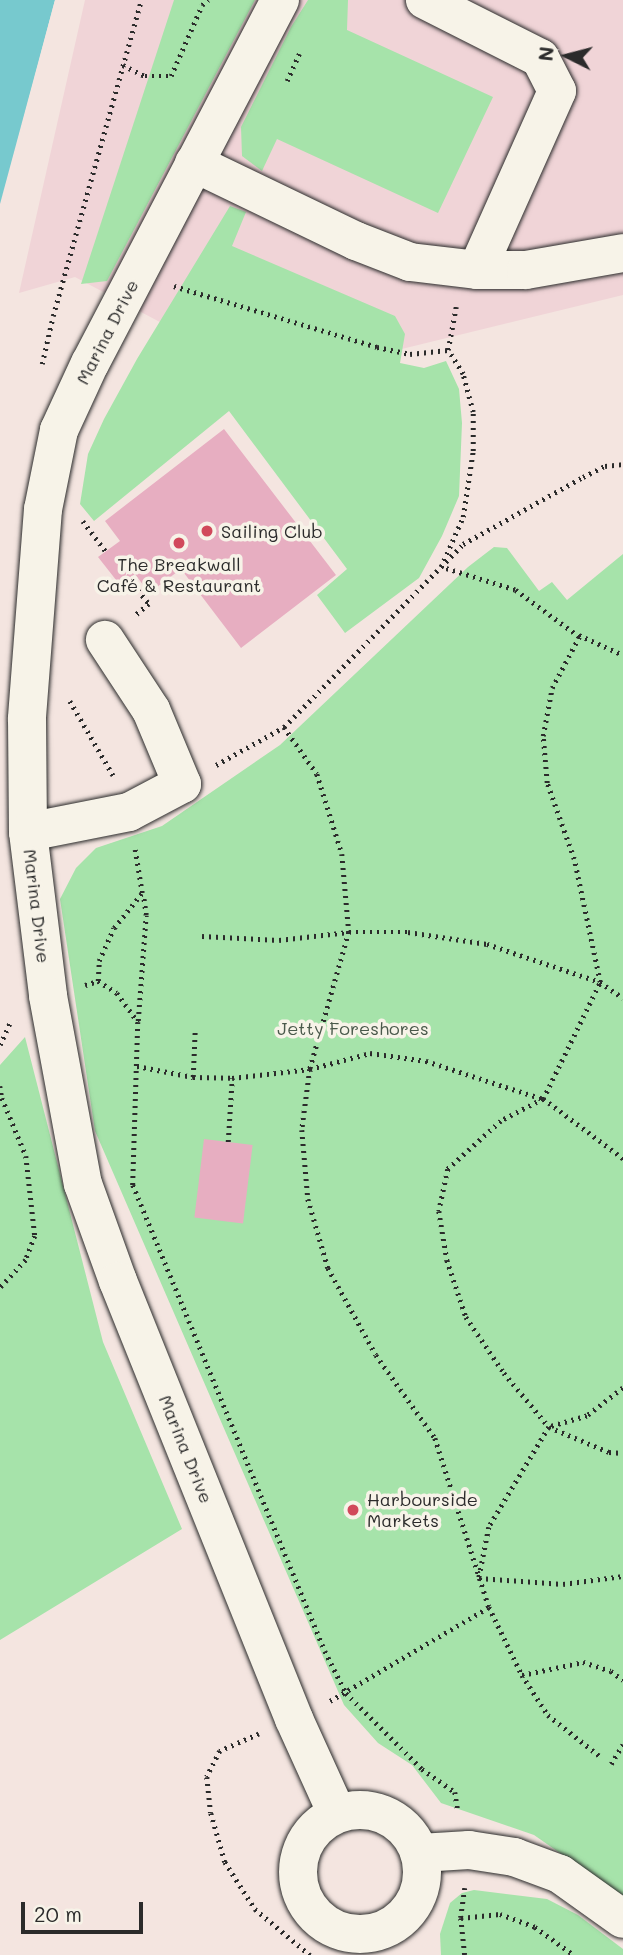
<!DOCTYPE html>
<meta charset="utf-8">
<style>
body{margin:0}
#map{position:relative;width:623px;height:1955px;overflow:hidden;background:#f4e5e0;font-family:Mali,sans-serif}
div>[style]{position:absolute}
.built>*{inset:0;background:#f0d4d7}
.green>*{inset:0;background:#a6e3aa}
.water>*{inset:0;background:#77c9ce}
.pier>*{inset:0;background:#f4e5e0}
.building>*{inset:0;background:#e7aec1;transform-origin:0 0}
.path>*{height:4.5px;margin-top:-2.25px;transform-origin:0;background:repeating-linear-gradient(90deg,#2b2b2b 0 2px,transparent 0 7px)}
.roads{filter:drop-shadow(0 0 2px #2b2b2b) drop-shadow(0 0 2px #2b2b2b)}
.minor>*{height:38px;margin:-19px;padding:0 19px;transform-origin:19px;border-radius:19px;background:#f7f3e8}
.minor>.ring{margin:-19px;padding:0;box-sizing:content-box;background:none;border:38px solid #f7f3e8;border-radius:50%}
.dots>*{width:19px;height:19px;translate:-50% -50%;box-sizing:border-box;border:4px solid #f7f3e8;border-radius:50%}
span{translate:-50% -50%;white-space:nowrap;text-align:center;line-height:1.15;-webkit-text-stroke:7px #f7f3e8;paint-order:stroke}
.street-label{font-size:18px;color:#2b2b2b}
.poi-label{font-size:18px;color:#2b2b2b}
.left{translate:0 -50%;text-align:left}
.park-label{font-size:18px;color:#4a594b}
.north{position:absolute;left:532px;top:21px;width:70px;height:70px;-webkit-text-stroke:5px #f7f3e8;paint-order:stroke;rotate:276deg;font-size:19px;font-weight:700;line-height:28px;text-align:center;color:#2b2b2b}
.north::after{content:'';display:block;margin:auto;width:24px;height:32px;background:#2b2b2b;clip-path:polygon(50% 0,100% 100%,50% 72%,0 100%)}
.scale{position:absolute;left:21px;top:1902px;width:122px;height:32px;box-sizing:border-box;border:4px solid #2b2b2b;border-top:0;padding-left:9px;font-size:21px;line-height:24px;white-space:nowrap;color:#2b2b2b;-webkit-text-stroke:5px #f7f3e8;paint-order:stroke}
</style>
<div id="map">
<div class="built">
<div style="clip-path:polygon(85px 0,623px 0,623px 295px,271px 381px,75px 277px,19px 293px)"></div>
</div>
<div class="green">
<div style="clip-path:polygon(174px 0,255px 0,107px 281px,81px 284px)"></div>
<div style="clip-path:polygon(308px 0,348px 0,347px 30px,493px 97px,438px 213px,277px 139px,262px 171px,242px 156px,241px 127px,291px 27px)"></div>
<div style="clip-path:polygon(230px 206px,246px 212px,232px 246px,395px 316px,405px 334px,400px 363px,424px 368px,446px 361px,459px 389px,462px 423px,459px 496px,442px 536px,419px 578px,345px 633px,317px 595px,347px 569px,229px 411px,94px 521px,80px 504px,88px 454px,104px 419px,137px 359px)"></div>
<div style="clip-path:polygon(494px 547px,507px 548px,539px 591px,552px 582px,567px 600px,623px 554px,623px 1897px,534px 1835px,441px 1803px,412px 1765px,378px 1743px,344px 1705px,95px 1131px,60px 899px,76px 868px,96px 848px,162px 826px,280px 745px,468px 567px)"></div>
<div style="clip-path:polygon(25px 1037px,103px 1342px,182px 1529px,0 1640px,0 1065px)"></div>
<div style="clip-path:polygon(474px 1890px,547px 1899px,578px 1915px,623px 1949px,623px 1955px,441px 1955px,440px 1934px,450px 1903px,462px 1893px)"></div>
</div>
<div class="water">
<div style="clip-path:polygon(0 0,55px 0,0 204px)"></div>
</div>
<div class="pier">
<div style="clip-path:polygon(55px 0,58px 1px,3px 205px,0 208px)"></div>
</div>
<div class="building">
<div style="clip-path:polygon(224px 429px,336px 575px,241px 648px,181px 569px,149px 593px,135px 574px,120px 585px,98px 557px,120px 541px,105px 521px)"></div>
<div style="left:204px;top:1139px;width:49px;height:79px;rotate:7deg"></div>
</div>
<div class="path">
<div style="left:123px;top:65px;width:25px;rotate:27deg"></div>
<div style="left:145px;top:76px;width:26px"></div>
<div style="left:171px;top:76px;width:77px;rotate:-66.4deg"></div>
<div style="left:202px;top:5px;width:8px;rotate:-40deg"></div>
<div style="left:287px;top:81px;width:30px;rotate:-66deg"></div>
<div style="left:174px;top:286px;width:212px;rotate:16.7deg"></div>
<div style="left:377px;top:347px;width:34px;rotate:12deg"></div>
<div style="left:410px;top:354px;width:38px;rotate:-6deg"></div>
<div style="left:448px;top:350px;width:44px;rotate:-79.5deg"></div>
<div style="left:42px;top:364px;width:49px;rotate:-77.1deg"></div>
<div style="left:53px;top:316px;width:328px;rotate:-74.4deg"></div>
<div style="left:83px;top:521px;width:38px;rotate:53deg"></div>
<div style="left:129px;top:579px;width:32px;rotate:51deg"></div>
<div style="left:149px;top:604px;width:17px;rotate:140deg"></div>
<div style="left:579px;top:635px;width:48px;rotate:24.4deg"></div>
<div style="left:70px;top:701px;width:86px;rotate:59.8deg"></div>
<div style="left:284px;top:727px;width:57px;rotate:54.9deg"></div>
<div style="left:317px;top:774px;width:84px;rotate:72.6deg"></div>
<div style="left:342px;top:854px;width:78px;rotate:84.9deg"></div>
<div style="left:349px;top:932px;width:142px;rotate:105.9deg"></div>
<div style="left:310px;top:1069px;width:62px;rotate:97.5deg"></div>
<div style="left:302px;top:1130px;width:69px;rotate:85deg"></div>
<div style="left:308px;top:1199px;width:72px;rotate:73.8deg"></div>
<div style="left:328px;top:1268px;width:99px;rotate:61.1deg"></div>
<div style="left:376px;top:1355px;width:102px;rotate:54.6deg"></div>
<div style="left:435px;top:1438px;width:177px;rotate:72.3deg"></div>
<div style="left:489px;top:1607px;width:76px;rotate:64.1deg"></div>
<div style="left:522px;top:1675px;width:48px;rotate:57deg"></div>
<div style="left:548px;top:1715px;width:68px;rotate:38.4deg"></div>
<div style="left:216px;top:765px;width:78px;rotate:-29.2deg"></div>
<div style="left:284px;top:727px;width:256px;rotate:-45.6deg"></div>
<div style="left:463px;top:544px;width:137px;rotate:-29.2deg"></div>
<div style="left:583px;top:477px;width:25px;rotate:-27deg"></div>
<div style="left:605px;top:466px;width:18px;rotate:-6deg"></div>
<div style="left:202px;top:936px;width:77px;rotate:3deg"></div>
<div style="left:279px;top:940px;width:70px;rotate:-6.5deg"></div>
<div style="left:349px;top:932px;width:59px"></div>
<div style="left:408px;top:932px;width:80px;rotate:8.6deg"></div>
<div style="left:487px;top:944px;width:119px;rotate:18.6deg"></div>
<div style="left:600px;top:982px;width:28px;rotate:35deg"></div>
<div style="left:98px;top:981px;width:20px;rotate:-87deg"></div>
<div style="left:99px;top:961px;width:36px;rotate:-66deg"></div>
<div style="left:114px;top:928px;width:45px;rotate:-51.3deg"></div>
<div style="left:142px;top:893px;width:44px;rotate:-99.2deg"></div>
<div style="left:85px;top:985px;width:14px;rotate:-17deg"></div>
<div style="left:98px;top:981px;width:22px;rotate:32deg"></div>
<div style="left:117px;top:993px;width:36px;rotate:54deg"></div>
<div style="left:138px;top:1022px;width:163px;rotate:91.8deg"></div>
<div style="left:133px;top:1185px;width:504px;rotate:67.61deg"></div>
<div style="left:325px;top:1651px;width:47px;rotate:63.4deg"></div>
<div style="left:346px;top:1693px;width:107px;rotate:45deg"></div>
<div style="left:422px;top:1769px;width:40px;rotate:34.9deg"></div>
<div style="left:455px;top:1792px;width:20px;rotate:81deg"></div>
<div style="left:138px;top:1021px;width:106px;rotate:-85.7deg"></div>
<div style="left:146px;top:915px;width:21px;rotate:-98deg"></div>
<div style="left:0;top:1045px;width:27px;rotate:-66deg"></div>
<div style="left:137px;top:1066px;width:57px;rotate:11.1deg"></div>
<div style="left:193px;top:1077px;width:39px;rotate:1deg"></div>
<div style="left:232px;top:1078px;width:79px;rotate:-6.6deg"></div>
<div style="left:310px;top:1069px;width:62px;rotate:-14.9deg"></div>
<div style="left:370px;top:1053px;width:57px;rotate:8.1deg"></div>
<div style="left:426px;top:1061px;width:123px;rotate:18deg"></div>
<div style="left:543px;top:1099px;width:130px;rotate:-64deg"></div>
<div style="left:600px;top:982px;width:126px;rotate:-101.9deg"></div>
<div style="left:574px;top:859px;width:81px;rotate:-109.6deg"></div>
<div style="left:547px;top:783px;width:47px;rotate:-94.9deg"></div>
<div style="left:543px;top:736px;width:49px;rotate:-79.4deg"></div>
<div style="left:552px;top:688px;width:58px;rotate:-62.1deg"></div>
<div style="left:579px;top:637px;width:79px;rotate:-143.7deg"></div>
<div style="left:515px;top:590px;width:77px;rotate:-162.7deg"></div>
<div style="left:441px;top:567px;width:55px;rotate:-66.3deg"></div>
<div style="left:463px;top:517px;width:67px;rotate:-81.4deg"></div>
<div style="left:473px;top:451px;width:39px;rotate:-90deg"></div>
<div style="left:473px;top:412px;width:39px;rotate:-105deg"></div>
<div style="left:463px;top:374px;width:28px;rotate:-122deg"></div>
<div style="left:193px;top:1077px;width:48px;rotate:-87.6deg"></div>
<div style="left:0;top:1086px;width:12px;rotate:81deg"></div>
<div style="left:2px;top:1098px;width:63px;rotate:67.5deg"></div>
<div style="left:26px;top:1156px;width:81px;rotate:83.6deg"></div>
<div style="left:35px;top:1236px;width:26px;rotate:111deg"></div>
<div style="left:26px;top:1260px;width:38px;rotate:133deg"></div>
<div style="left:228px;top:1142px;width:64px;rotate:-86.4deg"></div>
<div style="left:623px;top:1159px;width:100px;rotate:-143.1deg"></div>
<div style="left:543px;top:1099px;width:47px;rotate:152.4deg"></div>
<div style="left:501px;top:1121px;width:72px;rotate:137.8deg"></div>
<div style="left:448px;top:1169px;width:43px;rotate:102.1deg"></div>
<div style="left:439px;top:1211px;width:50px;rotate:80.7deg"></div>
<div style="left:447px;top:1260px;width:60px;rotate:71.6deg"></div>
<div style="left:466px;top:1317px;width:68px;rotate:55.8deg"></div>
<div style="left:504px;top:1373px;width:70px;rotate:50.2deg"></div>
<div style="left:549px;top:1427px;width:65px;rotate:22.6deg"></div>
<div style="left:609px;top:1452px;width:14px;rotate:4deg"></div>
<div style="left:623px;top:1388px;width:46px;rotate:142.1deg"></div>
<div style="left:587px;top:1416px;width:40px;rotate:164deg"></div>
<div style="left:549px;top:1427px;width:117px;rotate:121deg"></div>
<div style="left:489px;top:1527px;width:52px;rotate:101.1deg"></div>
<div style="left:479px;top:1578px;width:84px;rotate:4.1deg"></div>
<div style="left:563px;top:1584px;width:61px;rotate:-7.6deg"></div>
<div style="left:522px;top:1675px;width:62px;rotate:-12deg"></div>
<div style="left:583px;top:1662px;width:29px;rotate:18deg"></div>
<div style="left:611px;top:1671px;width:15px;rotate:37deg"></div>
<div style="left:330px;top:1701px;width:185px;rotate:-30.6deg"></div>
<div style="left:259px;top:1734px;width:43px;rotate:156.4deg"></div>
<div style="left:220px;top:1751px;width:29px;rotate:117deg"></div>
<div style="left:207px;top:1777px;width:36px;rotate:84deg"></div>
<div style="left:211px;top:1813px;width:51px;rotate:74.1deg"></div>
<div style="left:225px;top:1862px;width:56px;rotate:57.4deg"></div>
<div style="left:255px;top:1909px;width:72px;rotate:39.9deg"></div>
<div style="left:611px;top:1764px;width:23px;rotate:-59deg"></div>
<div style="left:465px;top:1888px;width:30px;rotate:98deg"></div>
<div style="left:461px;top:1918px;width:37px;rotate:84deg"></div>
<div style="left:461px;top:1918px;width:39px;rotate:-6deg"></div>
<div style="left:500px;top:1914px;width:37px;rotate:20deg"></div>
<div style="left:535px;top:1927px;width:48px;rotate:35.7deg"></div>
</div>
<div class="roads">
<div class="minor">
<div style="left:280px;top:0;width:410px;rotate:117.6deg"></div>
<div style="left:90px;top:363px;width:74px;rotate:114.8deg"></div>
<div style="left:59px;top:430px;width:81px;rotate:101.4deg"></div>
<div style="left:43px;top:509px;width:211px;rotate:94.4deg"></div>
<div style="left:27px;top:719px;width:113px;rotate:89.5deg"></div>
<div style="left:28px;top:832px;width:165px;rotate:83deg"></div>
<div style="left:48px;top:996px;width:191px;rotate:79.5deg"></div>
<div style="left:83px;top:1184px;width:103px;rotate:70.2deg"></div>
<div style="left:118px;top:1281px;width:472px;rotate:68.1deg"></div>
<div style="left:294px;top:1719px;width:104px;rotate:65.6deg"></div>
<div style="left:194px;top:163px;width:180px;rotate:25.7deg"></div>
<div style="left:356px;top:241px;width:58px;rotate:21.3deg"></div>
<div style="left:410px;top:262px;width:67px;rotate:6.8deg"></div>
<div style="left:477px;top:270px;width:196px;rotate:-65.9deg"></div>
<div style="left:557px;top:91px;width:37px;rotate:-117deg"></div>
<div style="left:540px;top:58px;width:129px;rotate:-153.2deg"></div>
<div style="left:477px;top:270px;width:49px"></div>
<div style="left:526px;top:270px;width:98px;rotate:-9.9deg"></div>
<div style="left:28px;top:832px;width:103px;rotate:-11.2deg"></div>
<div style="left:129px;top:812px;width:60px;rotate:-27.8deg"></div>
<div style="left:182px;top:784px;width:80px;rotate:-112.7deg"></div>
<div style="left:151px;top:710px;width:84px;rotate:-123.3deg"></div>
<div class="ring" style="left:298px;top:1810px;width:86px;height:86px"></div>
<div style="left:420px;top:1853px;width:49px;rotate:-3.5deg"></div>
<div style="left:469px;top:1850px;width:46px;rotate:8.8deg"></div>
<div style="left:514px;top:1857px;width:49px;rotate:20.3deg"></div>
<div style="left:560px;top:1874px;width:77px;rotate:35.5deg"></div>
</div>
</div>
<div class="dots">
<div style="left:207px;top:531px;background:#d1495b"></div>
<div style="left:179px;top:543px;background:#d1495b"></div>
<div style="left:353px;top:1510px;background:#d1495b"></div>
</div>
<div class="street-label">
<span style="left:107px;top:332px;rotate:-63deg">Marina Drive</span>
<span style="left:37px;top:906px;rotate:83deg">Marina Drive</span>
<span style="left:186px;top:1449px;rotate:68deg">Marina Drive</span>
</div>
<div class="poi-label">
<span class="left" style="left:221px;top:531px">Sailing Club</span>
<span style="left:179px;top:575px">The Breakwall<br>Café &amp; Restaurant</span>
<span class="left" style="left:367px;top:1510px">Harbourside<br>Markets</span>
</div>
<div class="park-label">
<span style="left:353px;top:1028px">Jetty Foreshores</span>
</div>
<div class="north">N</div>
<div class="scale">20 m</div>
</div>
